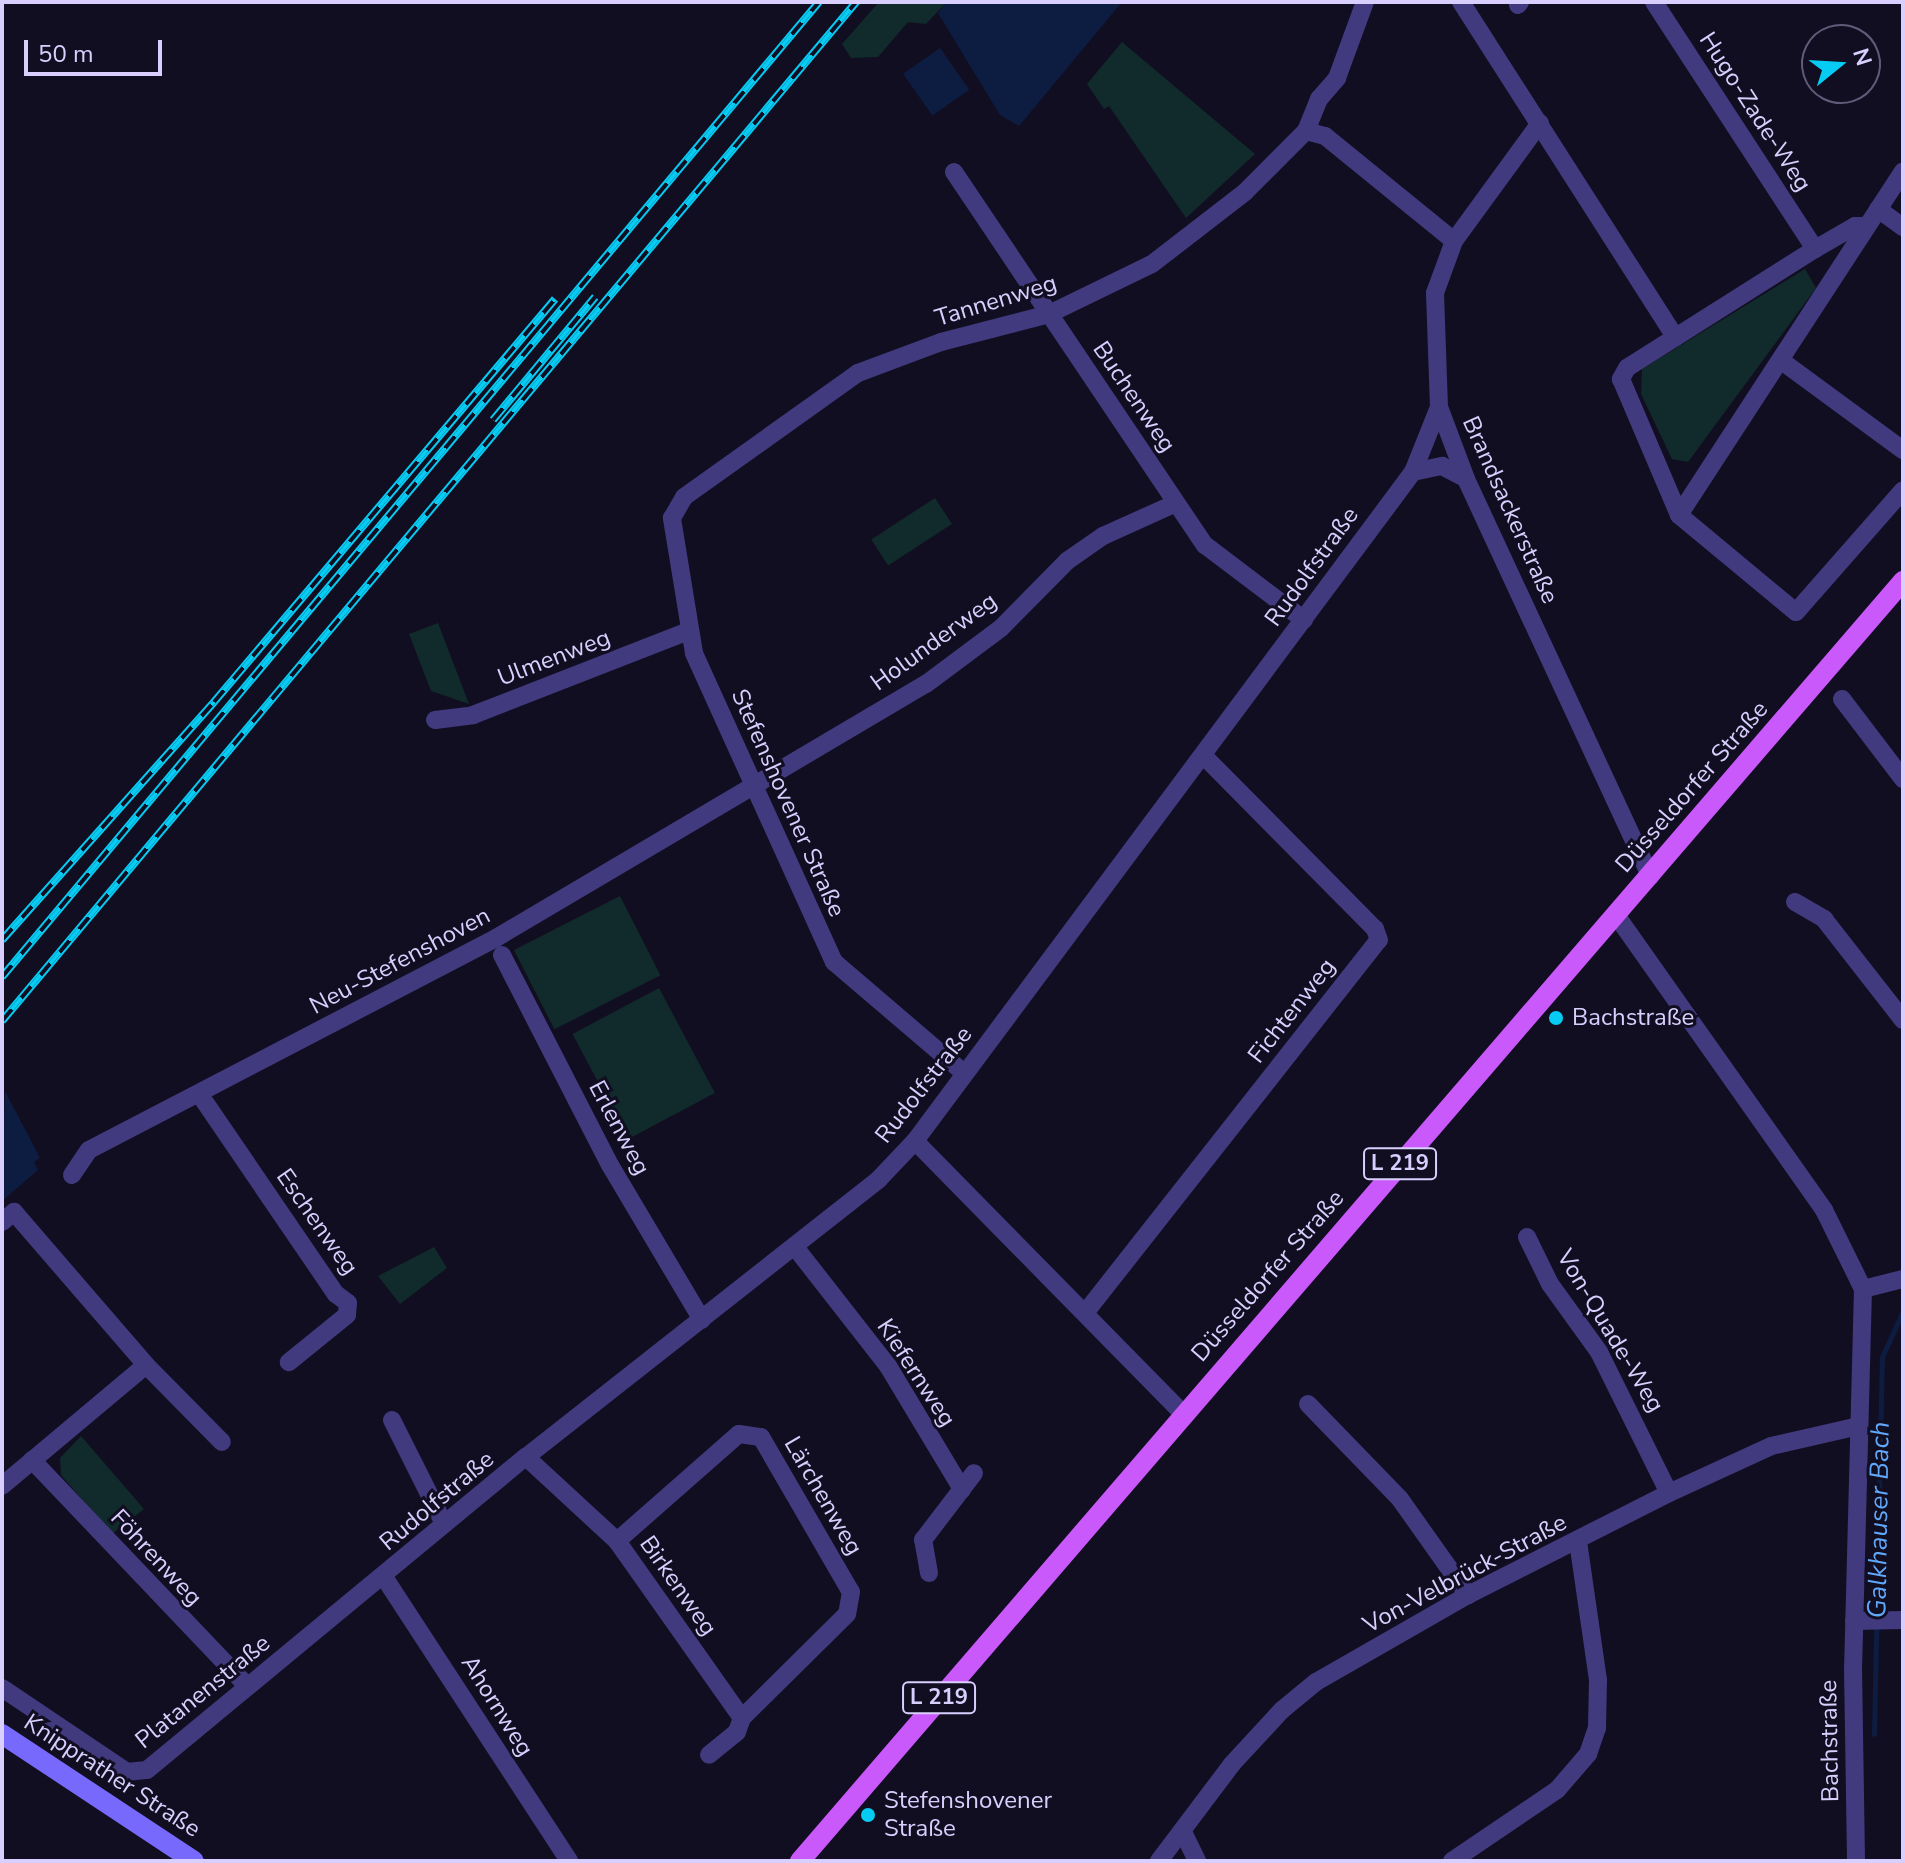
<!DOCTYPE html>
<meta charset="utf-8">
<style>
body{margin:0}
#map{position:relative;width:1905px;height:1863px;overflow:hidden;background:#120e21;font-family:"Nunito Sans",sans-serif}
div>[style]{position:absolute}
.green>*{inset:0;background:#112a2b;transform-origin:0 0}
.water>*{inset:0;background:#0d1d41;transform-origin:0 0}
.stream>*{height:5px;margin:-2.5px;padding:0 2.5px;transform-origin:2.5px;border-radius:2.5px;background:#0d1d41}
.minor>*{height:18px;margin:-9px;padding:0 9px;transform-origin:9px;border-radius:9px;background:#413a7f}
.secondary>*{height:20px;margin:-10px;padding:0 10px;transform-origin:10px;border-radius:10px;background:#7769fb}
.primary>*{height:20px;margin:-10px;padding:0 10px;transform-origin:10px;border-radius:10px;background:#ca59fb}
.rail>*{height:8px;margin-top:-4px;transform-origin:0;background:repeating-linear-gradient(90deg,#120e21 0 15px,#06cbf3 0 30px);box-sizing:border-box;border-block:2px solid #06cbf3}
.dots>*{width:22px;height:22px;translate:-50% -50%;box-sizing:border-box;border:4px solid #120e21;border-radius:50%}
span{translate:-50% -50%;white-space:nowrap;text-align:center;line-height:1.15;-webkit-text-stroke:6px #120e21;paint-order:stroke}
.shield-label span{padding:2px 6px;background:#120e21;border:2px solid;border-radius:6px;-webkit-text-stroke-width:0}
.shield-label{font-size:22px;color:#d8cffe;font-weight:700}
.street-label{font-size:24px;color:#d8cffe}
.poi-label{font-size:24px;color:#d8cffe}
.left{translate:0 -50%;text-align:left}
.water-label{font-size:26px;color:#60a8fb;font-style:italic}
.frame{position:absolute;inset:0;border:4px solid #d8cffe;pointer-events:none}
.north{position:absolute;left:1801px;top:24px;width:80px;height:80px;box-sizing:border-box;background:#120e21;border:2px solid #615b79;border-radius:50%;rotate:72deg;font-size:22px;font-weight:700;line-height:32px;text-align:center;color:#d8cffe}
.north::after{content:'';display:block;margin:auto;width:28px;height:36px;background:#06cbf3;clip-path:polygon(50% 0,100% 100%,50% 72%,0 100%)}
.scale{position:absolute;left:24px;top:40px;width:138px;height:36px;box-sizing:border-box;border:4px solid #d8cffe;border-top:0;padding-left:10px;font-size:24px;line-height:28px;white-space:nowrap;color:#d8cffe;-webkit-text-stroke:6px #120e21;paint-order:stroke}
</style>
<div id="map">
<div class="green">
<div style="clip-path:polygon(879px 2px,947px 2px,926px 24px,908px 22px,878px 57px,851px 58px,842px 44px)"></div>
<div style="clip-path:polygon(1122px 42px,1255px 154px,1186px 218px,1109px 106px,1104px 109px,1087px 84px)"></div>
<div style="clip-path:polygon(1805px 269px,1816px 288px,1688px 462px,1672px 459px,1641px 394px,1642px 369px)"></div>
<div style="left:935px;top:498px;width:31px;height:76px;rotate:57deg"></div>
<div style="clip-path:polygon(438px 623px,469px 704px,431px 691px,409px 634px)"></div>
<div style="left:620px;top:896px;width:89px;height:119px;rotate:63deg"></div>
<div style="left:659px;top:988px;width:119px;height:98px;rotate:62deg"></div>
<div style="clip-path:polygon(434px 1247px,447px 1268px,400px 1304px,378px 1276px)"></div>
<div style="clip-path:polygon(81px 1436px,144px 1509px,112px 1534px,61px 1475px,60px 1458px)"></div>
</div>
<div class="water">
<div style="clip-path:polygon(947px 2px,1122px 2px,1019px 126px,1000px 115px,938px 13px)"></div>
<div style="left:940px;top:48px;width:51px;height:45px;rotate:55deg"></div>
<div style="clip-path:polygon(5px 1091px,40px 1158px,34px 1162px,38px 1170px,2px 1201px)"></div>
</div>
<div class="stream">
<div style="left:1874px;top:1734px;width:377px;rotate:-88.8deg"></div>
<div style="left:1882px;top:1357px;width:51px;rotate:-65.5deg"></div>
</div>
<div class="minor">
<div style="left:1461px;top:2px;width:398px;rotate:57.4deg"></div>
<div style="left:1654px;top:2px;width:295px;rotate:56.9deg"></div>
<div style="left:1518px;top:5px;width:4px;rotate:-56deg"></div>
<div style="left:1540px;top:123px;width:146px;rotate:126.1deg"></div>
<div style="left:1454px;top:241px;width:55px;rotate:110.1deg"></div>
<div style="left:1435px;top:293px;width:114px;rotate:88deg"></div>
<div style="left:1439px;top:407px;width:77px;rotate:69.4deg"></div>
<div style="left:1466px;top:479px;width:438px;rotate:65.1deg"></div>
<div style="left:1306px;top:131px;width:35px;rotate:-68deg"></div>
<div style="left:1319px;top:99px;width:28px;rotate:-49deg"></div>
<div style="left:1337px;top:78px;width:81px;rotate:-69.8deg"></div>
<div style="left:954px;top:172px;width:450px;rotate:56.1deg"></div>
<div style="left:1205px;top:545px;width:124px;rotate:37.1deg"></div>
<div style="left:1878px;top:209px;width:31px;rotate:36deg"></div>
<div style="left:1867px;top:226px;width:12px;rotate:180deg"></div>
<div style="left:1855px;top:226px;width:46px;rotate:150.1deg"></div>
<div style="left:1815px;top:249px;width:222px;rotate:147.7deg"></div>
<div style="left:1627px;top:368px;width:13px;rotate:119deg"></div>
<div style="left:1621px;top:379px;width:148px;rotate:66.9deg"></div>
<div style="left:1679px;top:515px;width:152px;rotate:39.7deg"></div>
<div style="left:1796px;top:612px;width:162px;rotate:-48.7deg"></div>
<div style="left:1783px;top:362px;width:149px;rotate:36.3deg"></div>
<div style="left:1413px;top:472px;width:30px;rotate:-12deg"></div>
<div style="left:1442px;top:466px;width:27px;rotate:28deg"></div>
<div style="left:1679px;top:515px;width:410px;rotate:-56.9deg"></div>
<div style="left:1842px;top:699px;width:101px;rotate:52.7deg"></div>
<div style="left:435px;top:720px;width:38px;rotate:-7deg"></div>
<div style="left:473px;top:715px;width:231px;rotate:-21.3deg"></div>
<div style="left:1795px;top:902px;width:34px;rotate:30deg"></div>
<div style="left:1824px;top:919px;width:128px;rotate:52deg"></div>
<div style="left:1616px;top:915px;width:361px;rotate:54.8deg"></div>
<div style="left:1824px;top:1210px;width:88px;rotate:63.7deg"></div>
<div style="left:1863px;top:1289px;width:379px;rotate:91.5deg"></div>
<div style="left:1853px;top:1668px;width:193px;rotate:89.1deg"></div>
<div style="left:502px;top:955px;width:236px;rotate:62.8deg"></div>
<div style="left:610px;top:1165px;width:180px;rotate:59.3deg"></div>
<div style="left:964px;top:1073px;width:171px;rotate:-139.5deg"></div>
<div style="left:834px;top:962px;width:339px;rotate:-114.4deg"></div>
<div style="left:694px;top:653px;width:137px;rotate:-99.3deg"></div>
<div style="left:672px;top:518px;width:24px;rotate:-60deg"></div>
<div style="left:684px;top:497px;width:214px;rotate:-35.5deg"></div>
<div style="left:858px;top:373px;width:89px;rotate:-20.5deg"></div>
<div style="left:941px;top:342px;width:112px;rotate:-14.5deg"></div>
<div style="left:1049px;top:314px;width:114px;rotate:-25.9deg"></div>
<div style="left:1152px;top:264px;width:118px;rotate:-37.7deg"></div>
<div style="left:1245px;top:192px;width:86px;rotate:-45deg"></div>
<div style="left:1306px;top:131px;width:20px;rotate:15deg"></div>
<div style="left:1325px;top:136px;width:166px;rotate:39.1deg"></div>
<div style="left:200px;top:1095px;width:241px;rotate:55.7deg"></div>
<div style="left:336px;top:1294px;width:15px;rotate:37deg"></div>
<div style="left:348px;top:1303px;width:12px;rotate:95deg"></div>
<div style="left:347px;top:1315px;width:75px;rotate:141deg"></div>
<div style="left:915px;top:1141px;width:383px;rotate:45.5deg"></div>
<div style="left:72px;top:1175px;width:30px;rotate:-56deg"></div>
<div style="left:89px;top:1150px;width:459px;rotate:-27.5deg"></div>
<div style="left:496px;top:938px;width:499px;rotate:-30.6deg"></div>
<div style="left:926px;top:684px;width:94px;rotate:-36.7deg"></div>
<div style="left:1001px;top:628px;width:94px;rotate:-45.4deg"></div>
<div style="left:1067px;top:561px;width:44px;rotate:-34.8deg"></div>
<div style="left:1103px;top:536px;width:80px;rotate:-24.3deg"></div>
<div style="left:2px;top:1222px;width:16px;rotate:-40deg"></div>
<div style="left:14px;top:1212px;width:202px;rotate:49.2deg"></div>
<div style="left:146px;top:1365px;width:188px;rotate:140deg"></div>
<div style="left:1527px;top:1237px;width:52px;rotate:63.9deg"></div>
<div style="left:1550px;top:1284px;width:84px;rotate:54.2deg"></div>
<div style="left:1599px;top:1352px;width:157px;rotate:63.6deg"></div>
<div style="left:795px;top:1247px;width:151px;rotate:52deg"></div>
<div style="left:888px;top:1366px;width:144px;rotate:59deg"></div>
<div style="left:1863px;top:1289px;width:41px;rotate:-14deg"></div>
<div style="left:1085px;top:1313px;width:475px;rotate:-51.8deg"></div>
<div style="left:1379px;top:940px;width:12px;rotate:-110deg"></div>
<div style="left:1375px;top:929px;width:243px;rotate:-134.7deg"></div>
<div style="left:146px;top:1365px;width:108px;rotate:45.4deg"></div>
<div style="left:1308px;top:1404px;width:132px;rotate:45.9deg"></div>
<div style="left:1400px;top:1499px;width:118px;rotate:54.7deg"></div>
<div style="left:392px;top:1420px;width:116px;rotate:63.4deg"></div>
<div style="left:526px;top:1457px;width:124px;rotate:42.7deg"></div>
<div style="left:617px;top:1541px;width:217px;rotate:54.8deg"></div>
<div style="left:742px;top:1718px;width:15px;rotate:110deg"></div>
<div style="left:737px;top:1732px;width:36px;rotate:141deg"></div>
<div style="left:32px;top:1460px;width:312px;rotate:46.4deg"></div>
<div style="left:617px;top:1541px;width:162px;rotate:-41.3deg"></div>
<div style="left:739px;top:1434px;width:22px;rotate:8deg"></div>
<div style="left:761px;top:1437px;width:179px;rotate:59.9deg"></div>
<div style="left:851px;top:1592px;width:22px;rotate:100deg"></div>
<div style="left:847px;top:1614px;width:148px;rotate:135.3deg"></div>
<div style="left:929px;top:1573px;width:34px;rotate:-100deg"></div>
<div style="left:923px;top:1540px;width:84px;rotate:-52.7deg"></div>
<div style="left:384px;top:1577px;width:339px;rotate:56.9deg"></div>
<div style="left:1854px;top:1621px;width:49px;rotate:-1.2deg"></div>
<div style="left:2px;top:1688px;width:151px;rotate:33.9deg"></div>
<div style="left:127px;top:1772px;width:20px;rotate:-6deg"></div>
<div style="left:147px;top:1770px;width:492px;rotate:-39.6deg"></div>
<div style="left:526px;top:1457px;width:449px;rotate:-38.2deg"></div>
<div style="left:879px;top:1179px;width:52px;rotate:-46.5deg"></div>
<div style="left:915px;top:1141px;width:834px;rotate:-53.34deg"></div>
<div style="left:1413px;top:472px;width:70px;rotate:-68.2deg"></div>
<div style="left:1183px;top:1832px;width:32px;rotate:64deg"></div>
<div style="left:1159px;top:1861px;width:121px;rotate:-53deg"></div>
<div style="left:1232px;top:1764px;width:74px;rotate:-47.2deg"></div>
<div style="left:1282px;top:1710px;width:44px;rotate:-39.5deg"></div>
<div style="left:1316px;top:1682px;width:175px;rotate:-29.8deg"></div>
<div style="left:1468px;top:1595px;width:225px;rotate:-26.9deg"></div>
<div style="left:1669px;top:1493px;width:112px;rotate:-24.7deg"></div>
<div style="left:1771px;top:1446px;width:90px;rotate:-12.8deg"></div>
<div style="left:1452px;top:1861px;width:127px;rotate:-34.1deg"></div>
<div style="left:1557px;top:1790px;width:48px;rotate:-49.3deg"></div>
<div style="left:1588px;top:1754px;width:28px;rotate:-71deg"></div>
<div style="left:1597px;top:1728px;width:48px;rotate:-88.8deg"></div>
<div style="left:1598px;top:1680px;width:139px;rotate:-98.2deg"></div>
</div>
<div class="secondary">
<div style="left:2px;top:1734px;width:230px;rotate:33.5deg"></div>
</div>
<div class="primary">
<div style="left:800px;top:1861px;width:1690px;rotate:-49.25deg"></div>
</div>
<div class="rail">
<div style="left:493px;top:420px;width:160px;rotate:-50.3deg"></div>
<div style="left:2px;top:940px;width:319px;rotate:-48.3deg"></div>
<div style="left:214px;top:702px;width:528px;rotate:-49.76deg"></div>
<div style="left:2px;top:977px;width:1272px;rotate:-50.04deg"></div>
<div style="left:2px;top:1021px;width:1330px;rotate:-50.03deg"></div>
</div>
<div class="dots">
<div style="left:1556px;top:1018px;background:#06cbf3"></div>
<div style="left:868px;top:1815px;background:#06cbf3"></div>
</div>
<div class="shield-label">
<span style="left:1400px;top:1164px">L 219</span>
<span style="left:939px;top:1698px">L 219</span>
</div>
<div class="street-label">
<span style="left:1755px;top:112px;rotate:57deg">Hugo-Zade-Weg</span>
<span style="left:996px;top:301px;rotate:-17deg">Tannenweg</span>
<span style="left:1134px;top:397px;rotate:56deg">Buchenweg</span>
<span style="left:1510px;top:510px;rotate:66deg">Brandsackerstraße</span>
<span style="left:1312px;top:567px;rotate:-54deg">Rudolfstraße</span>
<span style="left:934px;top:642px;rotate:-36deg">Holunderweg</span>
<span style="left:554px;top:658px;rotate:-21deg">Ulmenweg</span>
<span style="left:1692px;top:787px;rotate:-49deg">Düsseldorfer Straße</span>
<span style="left:788px;top:803px;rotate:66deg">Stefenshovener Straße</span>
<span style="left:400px;top:961px;rotate:-28deg">Neu-Stefenshoven</span>
<span style="left:1292px;top:1011px;rotate:-52deg">Fichtenweg</span>
<span style="left:924px;top:1085px;rotate:-52deg">Rudolfstraße</span>
<span style="left:619px;top:1128px;rotate:62deg">Erlenweg</span>
<span style="left:317px;top:1222px;rotate:55deg">Eschenweg</span>
<span style="left:1268px;top:1276px;rotate:-49deg">Düsseldorfer Straße</span>
<span style="left:1610px;top:1331px;rotate:59deg">Von-Quade-Weg</span>
<span style="left:916px;top:1373px;rotate:57deg">Kiefernweg</span>
<span style="left:823px;top:1496px;rotate:60deg">Lärchenweg</span>
<span style="left:437px;top:1501px;rotate:-40deg">Rudolfstraße</span>
<span style="left:156px;top:1558px;rotate:47deg">Föhrenweg</span>
<span style="left:1465px;top:1574px;rotate:-28deg">Von-Velbrück-Straße</span>
<span style="left:678px;top:1586px;rotate:55deg">Birkenweg</span>
<span style="left:203px;top:1692px;rotate:-39deg">Platanenstraße</span>
<span style="left:497px;top:1706px;rotate:58deg">Ahornweg</span>
<span style="left:1830px;top:1741px;rotate:-91deg">Bachstraße</span>
<span style="left:112px;top:1776px;rotate:33deg">Knipprather Straße</span>
</div>
<div class="poi-label">
<span class="left" style="left:1572px;top:1018px">Bachstraße</span>
<span class="left" style="left:884px;top:1815px">Stefenshovener<br>Straße</span>
</div>
<div class="water-label">
<span style="left:1879px;top:1520px;rotate:-89deg">Galkhauser Bach</span>
</div>
<div class="frame"></div>
<div class="north">N</div>
<div class="scale">50 m</div>
</div>
